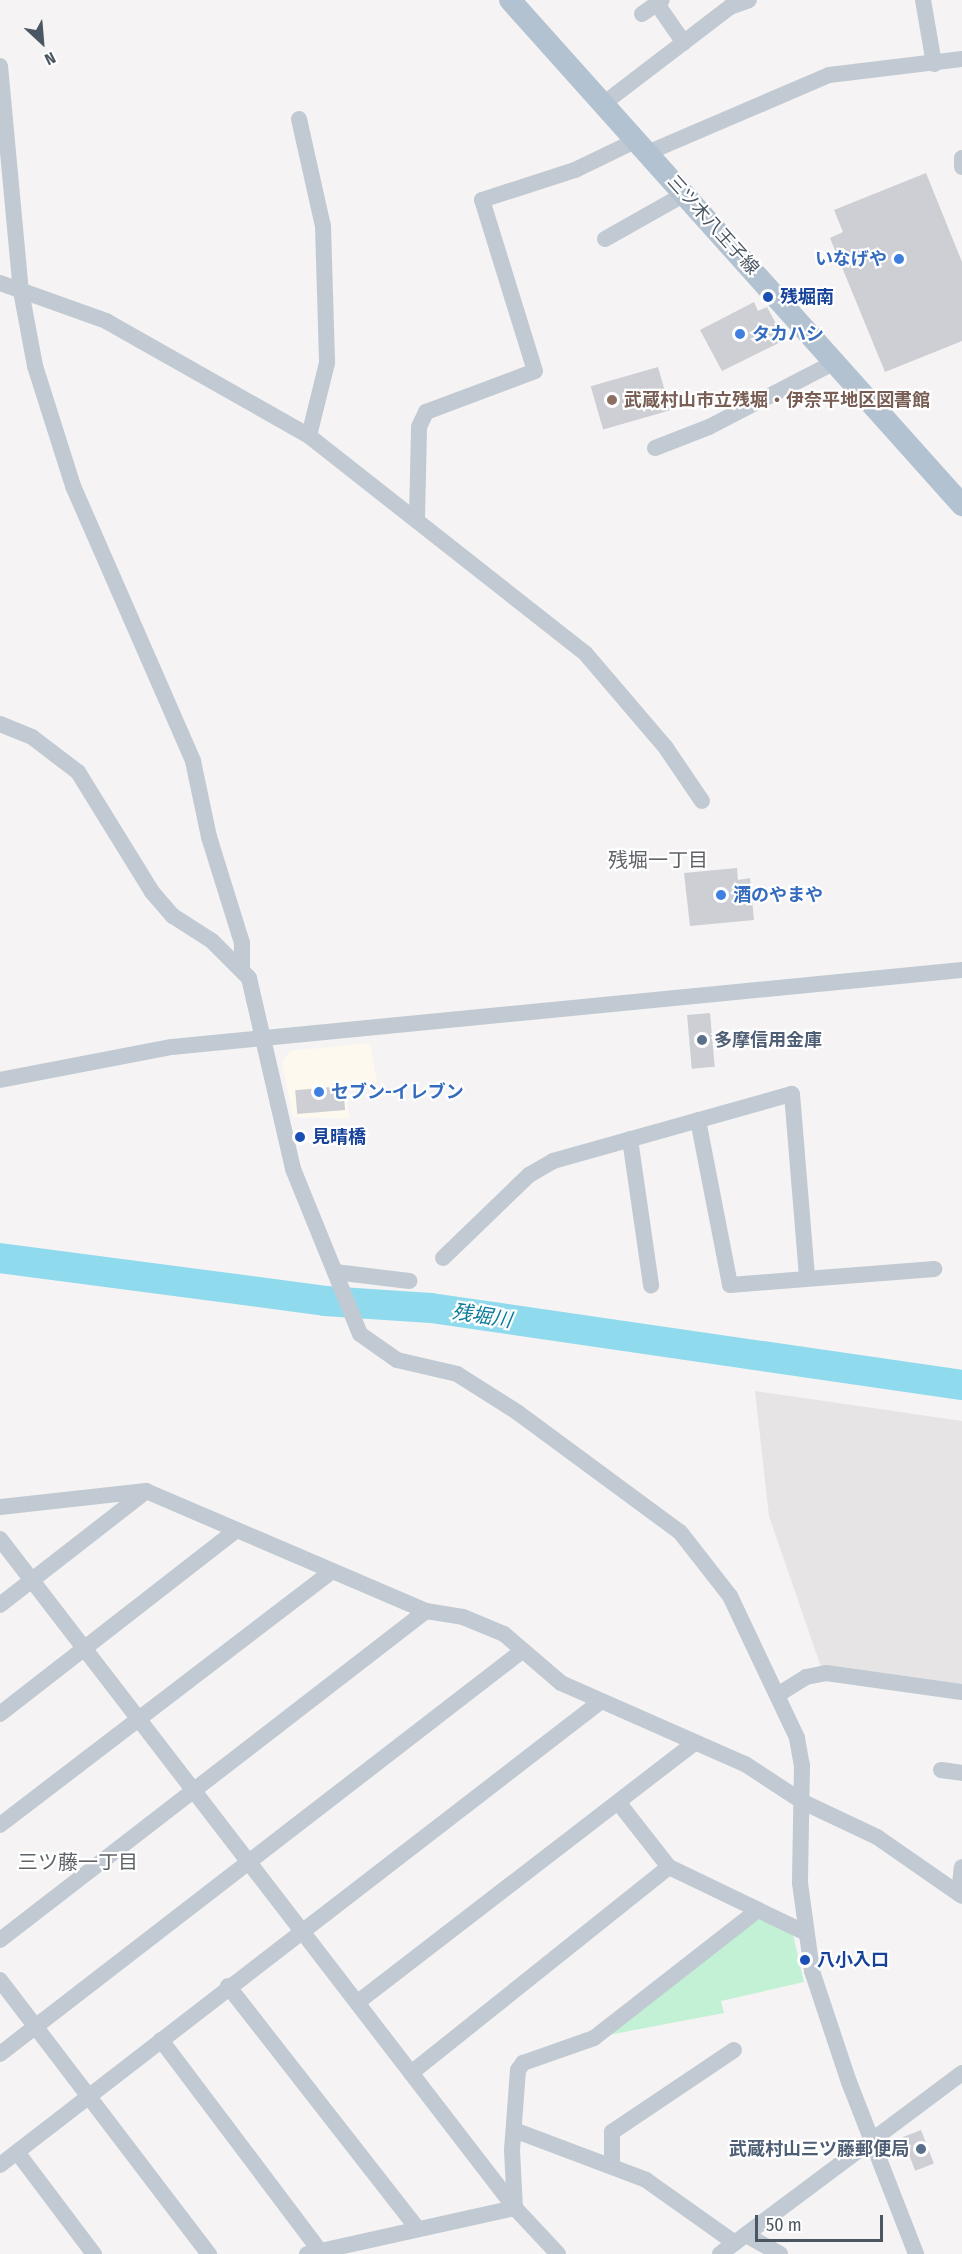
<!DOCTYPE html>
<meta charset="utf-8">
<style>
body{margin:0}
#map{position:relative;width:962px;height:2254px;overflow:hidden;background:#f5f3f3;font-family:"Fira Sans Condensed","Noto Sans JP",sans-serif}
div>[style]{position:absolute}
.commercial>*{inset:0;background:#fdf9ef}
.education>*{inset:0;background:#e6e4e5}
.green>*{inset:0;background:#c3f1d5}
.river>*{height:30px;margin:-15px;padding:0 15px;transform-origin:15px;border-radius:15px;background:#90daee}
.building>*{inset:0;background:#cdcfd5;transform-origin:0 0}
.minor>*{height:16px;margin:-8px;padding:0 8px;transform-origin:8px;border-radius:8px;background:#c1cad2}
.major>*{height:22px;margin:-11px;padding:0 11px;transform-origin:11px;border-radius:11px;background:#b3c2d1}
.dots>*{width:16px;height:16px;translate:-50% -50%;box-sizing:border-box;border:3px solid #fff;border-radius:50%}
span{translate:-50% -50%;white-space:nowrap;text-align:center;line-height:1.15;-webkit-text-stroke:4.5px #fff;paint-order:stroke}
.street-label{font-size:18px;color:#4a5661}
.shop-label{font-size:18px;color:#366cbe;font-weight:700}
.right{translate:-100% -50%;text-align:right}
.left{translate:0 -50%;text-align:left}
.transit-label{font-size:18px;color:#164399;font-weight:700}
.education-label{font-size:18px;color:#785e54;font-weight:700}
.service-label{font-size:18px;color:#4e5e75;font-weight:700}
.neighbourhood-label{font-size:20px;color:#5f6368}
.water-label{font-size:20px;color:#0c7c9b;font-style:italic}
.north{position:absolute;left:12px;top:12px;width:60px;height:60px;-webkit-text-stroke:4px #fff;paint-order:stroke;rotate:154deg;font-size:16px;font-weight:700;line-height:24px;text-align:center;color:#4a5661}
.north::after{content:'';display:block;margin:auto;width:21px;height:27px;background:#4a5661;clip-path:polygon(50% 0,100% 100%,50% 72%,0 100%)}
.scale{position:absolute;left:755px;top:2215px;width:128px;height:27px;box-sizing:border-box;border:3px solid #4a5661;border-top:0;padding-left:8px;font-size:18px;line-height:21px;white-space:nowrap;color:#4a5661;-webkit-text-stroke:4px #fff;paint-order:stroke}
</style>
<div id="map">
<div class="commercial">
<div style="clip-path:polygon(370px 1043px,377px 1082px,346px 1088px,349px 1119px,293px 1117px,282px 1062px,290px 1051px)"></div>
</div>
<div class="education">
<div style="clip-path:polygon(755px 1391px,962px 1421px,962px 1687px,821px 1667px,769px 1516px)"></div>
</div>
<div class="green">
<div style="clip-path:polygon(755px 1917px,792px 1930px,804px 1982px,721px 2001px,724px 2013px,603px 2036px)"></div>
</div>
<div class="river">
<div style="left:0;top:1258px;width:328px;rotate:7.5deg"></div>
<div style="left:325px;top:1301px;width:106px;rotate:3.8deg"></div>
<div style="left:431px;top:1308px;width:537px;rotate:8.25deg"></div>
</div>
<div class="building">
<div style="clip-path:polygon(926px 173px,962px 262px,962px 341px,885px 372px,830px 238px,843px 232px,834px 210px)"></div>
<div style="clip-path:polygon(754px 302px,758px 311px,767px 307px,785px 340px,722px 371px,700px 330px)"></div>
<div style="left:658px;top:367px;width:45px;height:70px;rotate:74deg"></div>
<div style="clip-path:polygon(737px 868px,738px 880px,750px 878px,754px 920px,690px 926px,684px 873px)"></div>
<div style="left:710px;top:1013px;width:54px;height:23px;rotate:85deg"></div>
<div style="left:343px;top:1086px;width:24px;height:48px;rotate:85deg"></div>
<div style="left:921px;top:2130px;width:36px;height:20px;rotate:69deg"></div>
</div>
<div class="minor">
<div style="left:923px;top:0;width:65px;rotate:80.2deg"></div>
<div style="left:657px;top:4px;width:47px;rotate:55.3deg"></div>
<div style="left:642px;top:14px;width:24px;rotate:-35deg"></div>
<div style="left:0;top:66px;width:226px;rotate:84.7deg"></div>
<div style="left:21px;top:291px;width:76px;rotate:79.4deg"></div>
<div style="left:35px;top:366px;width:126px;rotate:72.4deg"></div>
<div style="left:73px;top:486px;width:300px;rotate:66.4deg"></div>
<div style="left:193px;top:761px;width:78px;rotate:78.1deg"></div>
<div style="left:209px;top:837px;width:111px;rotate:72.7deg"></div>
<div style="left:242px;top:943px;width:25px;rotate:90deg"></div>
<div style="left:603px;top:104px;width:160px;rotate:-37.4deg"></div>
<div style="left:730px;top:7px;width:20px;rotate:-20deg"></div>
<div style="left:299px;top:119px;width:110px;rotate:77.4deg"></div>
<div style="left:323px;top:226px;width:137px;rotate:88.3deg"></div>
<div style="left:327px;top:363px;width:75px;rotate:103.9deg"></div>
<div style="left:647px;top:153px;width:198px;rotate:-23.2deg"></div>
<div style="left:829px;top:75px;width:134px;rotate:-6.9deg"></div>
<div style="left:962px;top:158px;width:9px;rotate:90deg"></div>
<div style="left:605px;top:239px;width:92px;rotate:-29.4deg"></div>
<div style="left:0;top:283px;width:113px;rotate:19.7deg"></div>
<div style="left:106px;top:321px;width:233px;rotate:29.5deg"></div>
<div style="left:309px;top:436px;width:351px;rotate:38.2deg"></div>
<div style="left:585px;top:653px;width:125px;rotate:49.5deg"></div>
<div style="left:666px;top:748px;width:64px;rotate:55.8deg"></div>
<div style="left:655px;top:448px;width:58px;rotate:-21.3deg"></div>
<div style="left:709px;top:427px;width:142px;rotate:-27.3deg"></div>
<div style="left:417px;top:517px;width:90px;rotate:-88.7deg"></div>
<div style="left:419px;top:427px;width:17px;rotate:-65deg"></div>
<div style="left:426px;top:412px;width:116px;rotate:-20.6deg"></div>
<div style="left:535px;top:371px;width:179px;rotate:-107.2deg"></div>
<div style="left:482px;top:200px;width:98px;rotate:-17.9deg"></div>
<div style="left:575px;top:170px;width:67px;rotate:-25.8deg"></div>
<div style="left:0;top:724px;width:35px;rotate:22deg"></div>
<div style="left:32px;top:737px;width:58px;rotate:37.3deg"></div>
<div style="left:78px;top:772px;width:141px;rotate:58.3deg"></div>
<div style="left:152px;top:892px;width:32px;rotate:49deg"></div>
<div style="left:173px;top:916px;width:46px;rotate:32.7deg"></div>
<div style="left:212px;top:941px;width:52px;rotate:45deg"></div>
<div style="left:249px;top:978px;width:196px;rotate:77deg"></div>
<div style="left:293px;top:1169px;width:178px;rotate:67.9deg"></div>
<div style="left:360px;top:1334px;width:45px;rotate:35.1deg"></div>
<div style="left:397px;top:1360px;width:62px;rotate:13.1deg"></div>
<div style="left:457px;top:1374px;width:71px;rotate:32.3deg"></div>
<div style="left:517px;top:1412px;width:202px;rotate:36.4deg"></div>
<div style="left:680px;top:1532px;width:81px;rotate:52deg"></div>
<div style="left:730px;top:1596px;width:157px;rotate:64.7deg"></div>
<div style="left:797px;top:1738px;width:27px;rotate:80deg"></div>
<div style="left:802px;top:1765px;width:118px;rotate:91deg"></div>
<div style="left:800px;top:1883px;width:89px;rotate:82.2deg"></div>
<div style="left:812px;top:1971px;width:117px;rotate:71.6deg"></div>
<div style="left:849px;top:2082px;width:185px;rotate:68.7deg"></div>
<div style="left:0;top:1080px;width:175px;rotate:-10.9deg"></div>
<div style="left:172px;top:1047px;width:794px;rotate:-5.57deg"></div>
<div style="left:698px;top:1120px;width:168px;rotate:79deg"></div>
<div style="left:730px;top:1285px;width:205px;rotate:-4.5deg"></div>
<div style="left:630px;top:1139px;width:148px;rotate:81.8deg"></div>
<div style="left:443px;top:1258px;width:120px;rotate:-44deg"></div>
<div style="left:529px;top:1175px;width:28px;rotate:-30deg"></div>
<div style="left:553px;top:1161px;width:248px;rotate:-15.7deg"></div>
<div style="left:792px;top:1094px;width:184px;rotate:85.3deg"></div>
<div style="left:335px;top:1272px;width:75px;rotate:6.9deg"></div>
<div style="left:0;top:1507px;width:147px;rotate:-6.3deg"></div>
<div style="left:146px;top:1491px;width:305px;rotate:23.2deg"></div>
<div style="left:426px;top:1611px;width:37px;rotate:9deg"></div>
<div style="left:463px;top:1617px;width:44px;rotate:22.5deg"></div>
<div style="left:504px;top:1634px;width:75px;rotate:40.7deg"></div>
<div style="left:561px;top:1683px;width:201px;rotate:23.8deg"></div>
<div style="left:745px;top:1764px;width:69px;rotate:33.2deg"></div>
<div style="left:803px;top:1802px;width:82px;rotate:25.3deg"></div>
<div style="left:877px;top:1837px;width:103px;rotate:34.8deg"></div>
<div style="left:0;top:1539px;width:844px;rotate:52.41deg"></div>
<div style="left:515px;top:2208px;width:63px;rotate:46.9deg"></div>
<div style="left:0;top:1605px;width:184px;rotate:-37.9deg"></div>
<div style="left:779px;top:1694px;width:32px;rotate:-32deg"></div>
<div style="left:806px;top:1677px;width:20px;rotate:-11deg"></div>
<div style="left:826px;top:1673px;width:137px;rotate:8deg"></div>
<div style="left:0;top:1714px;width:299px;rotate:-37.9deg"></div>
<div style="left:941px;top:1770px;width:21px;rotate:8deg"></div>
<div style="left:618px;top:1802px;width:83px;rotate:51.9deg"></div>
<div style="left:669px;top:1867px;width:150px;rotate:25.7deg"></div>
<div style="left:0;top:1825px;width:418px;rotate:-37.4deg"></div>
<div style="left:959px;top:1894px;width:27px;rotate:-84deg"></div>
<div style="left:0;top:1940px;width:538px;rotate:-37.68deg"></div>
<div style="left:0;top:1980px;width:345px;rotate:52.7deg"></div>
<div style="left:228px;top:1986px;width:308px;rotate:52deg"></div>
<div style="left:358px;top:2002px;width:424px;rotate:-37.6deg"></div>
<div style="left:161px;top:2040px;width:263px;rotate:53deg"></div>
<div style="left:0;top:2054px;width:659px;rotate:-37.67deg"></div>
<div style="left:411px;top:2073px;width:330px;rotate:-38.6deg"></div>
<div style="left:514px;top:2130px;width:141px;rotate:20.7deg"></div>
<div style="left:646px;top:2180px;width:109px;rotate:35.3deg"></div>
<div style="left:17px;top:2152px;width:128px;rotate:53deg"></div>
<div style="left:0;top:2165px;width:758px;rotate:-37.66deg"></div>
<div style="left:612px;top:2165px;width:33px;rotate:-90deg"></div>
<div style="left:612px;top:2132px;width:147px;rotate:-33.9deg"></div>
<div style="left:515px;top:2208px;width:58px;rotate:-93deg"></div>
<div style="left:512px;top:2150px;width:80px;rotate:-85.7deg"></div>
<div style="left:518px;top:2070px;width:9px;rotate:-54deg"></div>
<div style="left:523px;top:2063px;width:75px;rotate:-19.4deg"></div>
<div style="left:594px;top:2038px;width:208px;rotate:-38deg"></div>
<div style="left:746px;top:2235px;width:39px;rotate:29deg"></div>
<div style="left:307px;top:2254px;width:213px;rotate:-12.5deg"></div>
<div style="left:720px;top:2254px;width:302px;rotate:-36.8deg"></div>
</div>
<div class="major">
<div style="left:510px;top:0;width:678px;rotate:48.17deg"></div>
</div>
<div class="dots">
<div style="left:899px;top:259px;background:#3f7fe0"></div>
<div style="left:768px;top:297px;background:#1a4fb4"></div>
<div style="left:740px;top:334px;background:#3f7fe0"></div>
<div style="left:612px;top:400px;background:#8d6e63"></div>
<div style="left:721px;top:895px;background:#3f7fe0"></div>
<div style="left:702px;top:1040px;background:#5c6f8a"></div>
<div style="left:319px;top:1092px;background:#3f7fe0"></div>
<div style="left:300px;top:1137px;background:#1a4fb4"></div>
<div style="left:805px;top:1960px;background:#1a4fb4"></div>
<div style="left:921px;top:2149px;background:#5c6f8a"></div>
</div>
<div class="street-label">
<span style="left:713px;top:225px;rotate:48deg">三ツ木八王子線</span>
</div>
<div class="shop-label">
<span class="right" style="left:887px;top:259px">いなげや</span>
<span class="left" style="left:752px;top:334px">タカハシ</span>
<span class="left" style="left:733px;top:895px">酒のやまや</span>
<span class="left" style="left:331px;top:1092px">セブン-イレブン</span>
</div>
<div class="transit-label">
<span class="left" style="left:780px;top:297px">残堀南</span>
<span class="left" style="left:312px;top:1137px">見晴橋</span>
<span class="left" style="left:817px;top:1960px">八小入口</span>
</div>
<div class="education-label">
<span class="left" style="left:624px;top:400px">武蔵村山市立残堀・伊奈平地区図書館</span>
</div>
<div class="service-label">
<span class="left" style="left:714px;top:1040px">多摩信用金庫</span>
<span class="right" style="left:909px;top:2149px">武蔵村山三ツ藤郵便局</span>
</div>
<div class="neighbourhood-label">
<span style="left:658px;top:860px">残堀一丁目</span>
<span style="left:78px;top:1862px">三ツ藤一丁目</span>
</div>
<div class="water-label">
<span style="left:482px;top:1316px;rotate:9deg">残堀川</span>
</div>
<div class="north">N</div>
<div class="scale">50 m</div>
</div>
